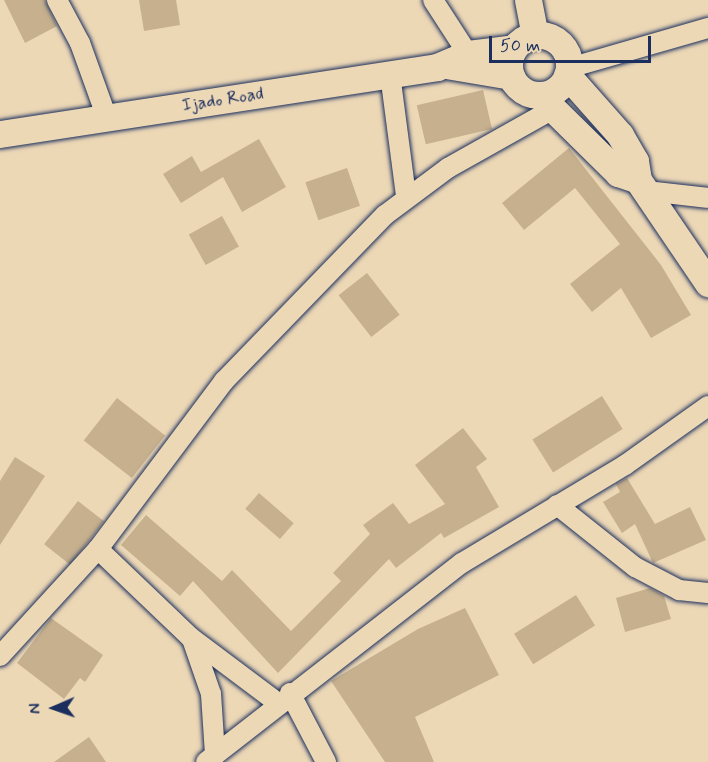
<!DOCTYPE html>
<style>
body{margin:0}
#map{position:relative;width:708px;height:762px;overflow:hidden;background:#edd8b6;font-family:Mynerve,sans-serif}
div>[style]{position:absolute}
.building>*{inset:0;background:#c6b08e;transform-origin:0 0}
.roads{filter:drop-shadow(0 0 2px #1b2f5e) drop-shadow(0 0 2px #1b2f5e)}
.street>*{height:20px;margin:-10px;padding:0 10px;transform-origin:10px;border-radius:10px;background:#edd8b6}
.secondary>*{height:27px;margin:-13.5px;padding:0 13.5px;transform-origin:13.5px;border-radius:13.5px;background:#edd8b6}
.secondary>.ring{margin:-13.5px;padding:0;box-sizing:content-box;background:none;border:27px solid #edd8b6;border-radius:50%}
span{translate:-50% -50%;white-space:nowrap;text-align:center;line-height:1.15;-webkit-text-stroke:5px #edd8b6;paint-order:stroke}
.street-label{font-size:18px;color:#1b2f5e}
.north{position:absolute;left:24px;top:678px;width:60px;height:60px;-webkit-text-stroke:4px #edd8b6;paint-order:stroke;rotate:268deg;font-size:16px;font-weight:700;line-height:24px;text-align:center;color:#1b2f5e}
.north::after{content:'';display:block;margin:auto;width:21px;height:27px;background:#1b2f5e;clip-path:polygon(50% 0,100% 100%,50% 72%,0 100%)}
.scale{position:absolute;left:489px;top:36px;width:162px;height:27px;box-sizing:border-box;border:3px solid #1b2f5e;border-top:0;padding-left:8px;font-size:18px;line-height:21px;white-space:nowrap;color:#1b2f5e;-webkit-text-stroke:4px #edd8b6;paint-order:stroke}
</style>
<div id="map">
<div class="building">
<div style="clip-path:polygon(4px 0,45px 0,57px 26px,25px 43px)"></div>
<div style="clip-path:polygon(139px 0,176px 0,180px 25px,144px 31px)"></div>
<div style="left:483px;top:90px;width:40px;height:68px;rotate:77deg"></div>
<div style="clip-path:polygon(259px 139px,286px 187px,242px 212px,223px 177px,181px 203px,163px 174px,192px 156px,201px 172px)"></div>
<div style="clip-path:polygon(569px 148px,661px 265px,691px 315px,651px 338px,621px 288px,592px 312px,570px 284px,620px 244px,575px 188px,524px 230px,502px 203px)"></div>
<div style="left:347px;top:168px;width:40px;height:44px;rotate:71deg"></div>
<div style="left:222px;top:216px;width:35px;height:38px;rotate:61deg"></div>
<div style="left:367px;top:273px;width:53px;height:36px;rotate:52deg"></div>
<div style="left:602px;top:396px;width:39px;height:82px;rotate:58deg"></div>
<div style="left:117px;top:398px;width:61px;height:54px;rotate:38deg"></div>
<div style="clip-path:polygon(463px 428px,487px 459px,476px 467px,499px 507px,444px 538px,441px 533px,396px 568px,389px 559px,278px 673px,193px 581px,180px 596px,121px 545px,146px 515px,222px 581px,232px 570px,291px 631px,341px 581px,333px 573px,370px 534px,363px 525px,393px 503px,409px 524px,445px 504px,415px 465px)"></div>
<div style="clip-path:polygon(15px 457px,45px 476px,0 545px,0 481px)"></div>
<div style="clip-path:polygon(627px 478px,655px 524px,690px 507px,706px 540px,653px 563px,635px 524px,622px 533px,603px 502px,620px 492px,616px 484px)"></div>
<div style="left:259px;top:493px;width:46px;height:21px;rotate:41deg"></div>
<div style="left:78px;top:501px;width:33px;height:55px;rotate:38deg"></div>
<div style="clip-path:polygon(650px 588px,664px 596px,671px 619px,625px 632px,616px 598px)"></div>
<div style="left:576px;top:595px;width:36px;height:73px;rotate:58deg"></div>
<div style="clip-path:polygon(465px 608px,499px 675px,415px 717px,434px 762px,385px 762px,331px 681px,418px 629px)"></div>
<div style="clip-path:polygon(51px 618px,103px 655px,85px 682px,80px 678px,64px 699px,17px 663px)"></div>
<div style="clip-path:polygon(89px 737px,106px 762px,54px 762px)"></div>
</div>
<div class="roads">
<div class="street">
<div style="left:57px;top:0;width:49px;rotate:61.9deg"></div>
<div style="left:80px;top:43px;width:80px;rotate:70.2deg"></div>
<div style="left:433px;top:0;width:64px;rotate:57.1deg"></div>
<div style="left:569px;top:68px;width:145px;rotate:-16.1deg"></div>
<div style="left:390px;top:74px;width:123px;rotate:82.5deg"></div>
<div style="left:647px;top:191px;width:61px;rotate:6.5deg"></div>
<div style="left:557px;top:505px;width:100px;rotate:38.5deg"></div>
<div style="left:635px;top:567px;width:50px;rotate:27.6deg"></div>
<div style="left:679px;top:590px;width:29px;rotate:6deg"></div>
<div style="left:98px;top:549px;width:127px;rotate:43.7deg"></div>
<div style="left:190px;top:637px;width:110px;rotate:36.9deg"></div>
<div style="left:192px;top:639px;width:58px;rotate:70.9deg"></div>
<div style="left:211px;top:694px;width:61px;rotate:86.2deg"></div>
<div style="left:0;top:656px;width:145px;rotate:-47.5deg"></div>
<div style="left:98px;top:549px;width:210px;rotate:-53.1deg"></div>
<div style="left:224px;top:381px;width:231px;rotate:-45.9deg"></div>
<div style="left:385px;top:215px;width:79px;rotate:-36.7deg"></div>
<div style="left:448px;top:168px;width:120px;rotate:-29.3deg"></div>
<div style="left:290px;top:693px;width:78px;rotate:62.4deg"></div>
<div style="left:206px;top:762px;width:324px;rotate:-37.9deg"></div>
<div style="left:462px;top:563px;width:190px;rotate:-31deg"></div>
<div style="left:625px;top:465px;width:102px;rotate:-35.4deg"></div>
</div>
<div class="secondary">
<div style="left:528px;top:0;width:36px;rotate:79deg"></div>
<div class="ring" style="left:509px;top:35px;width:33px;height:33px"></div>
<div style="left:446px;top:65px;width:66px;rotate:9.6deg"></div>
<div style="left:567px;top:75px;width:80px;rotate:48.5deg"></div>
<div style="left:620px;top:135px;width:30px;rotate:60deg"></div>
<div style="left:635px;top:161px;width:19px;rotate:81deg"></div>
<div style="left:638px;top:180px;width:125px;rotate:55.8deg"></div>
<div style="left:540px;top:96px;width:110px;rotate:44.6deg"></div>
<div style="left:618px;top:173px;width:21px;rotate:19deg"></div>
<div style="left:0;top:134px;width:442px;rotate:-8.7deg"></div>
<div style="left:437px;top:67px;width:34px;rotate:-23deg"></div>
<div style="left:468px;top:54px;width:46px;rotate:-7.4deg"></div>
</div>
</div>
<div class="street-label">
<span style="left:223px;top:100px;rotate:-9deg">Ijado Road</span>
</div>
<div class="north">N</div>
<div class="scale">50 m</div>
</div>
